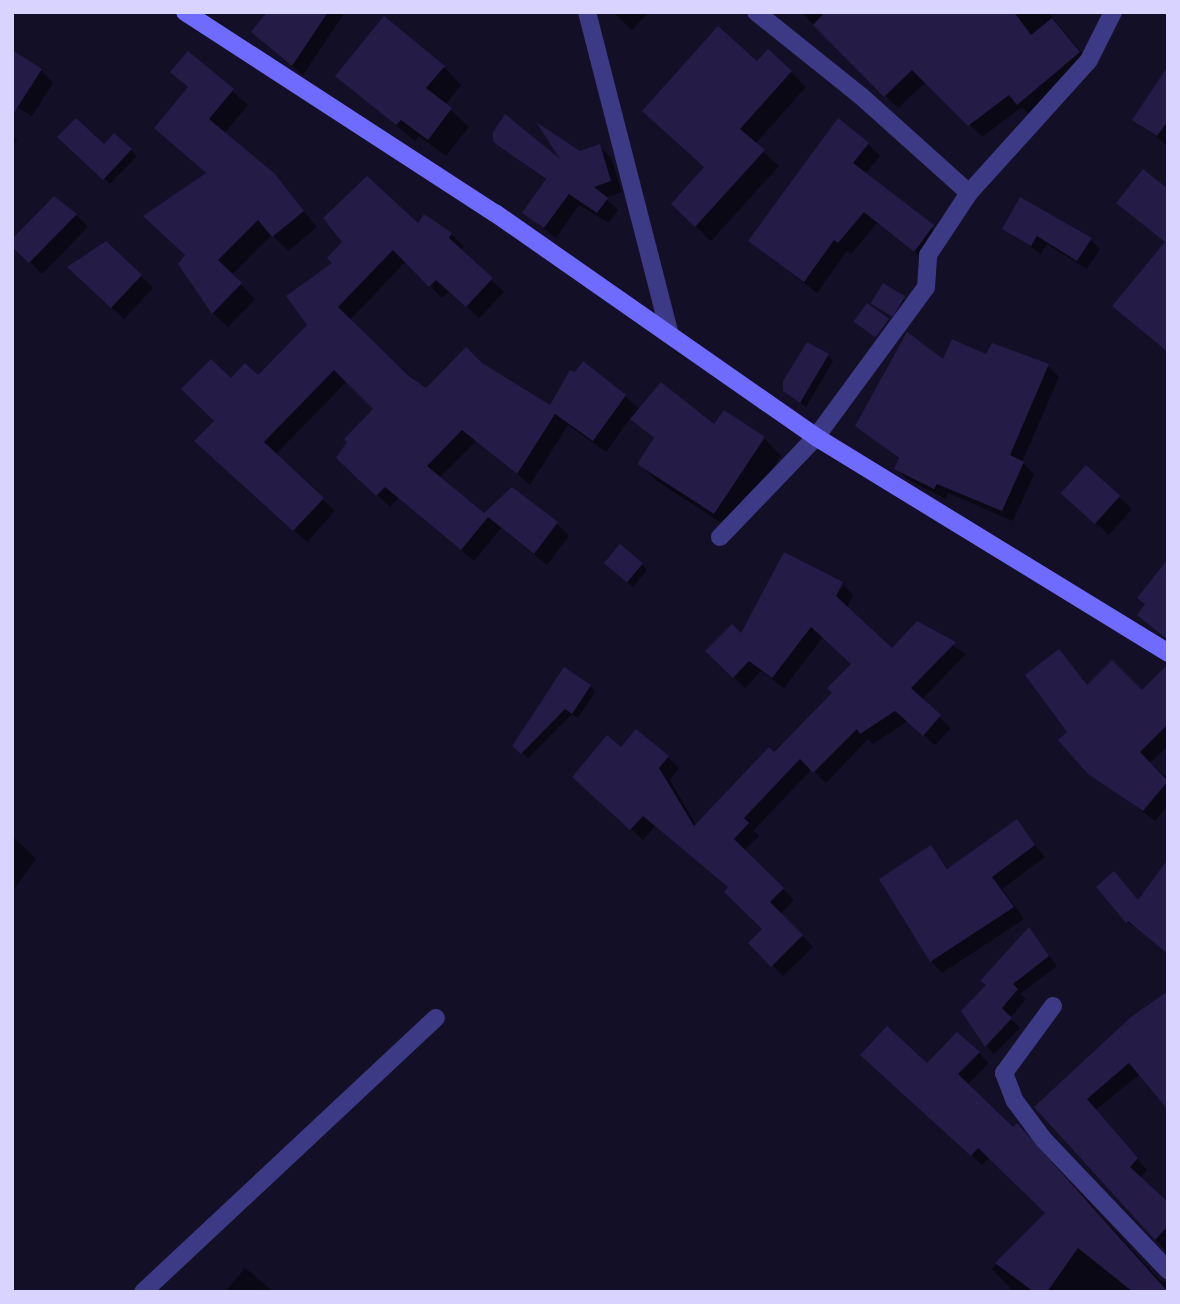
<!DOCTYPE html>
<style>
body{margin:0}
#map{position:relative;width:1180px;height:1304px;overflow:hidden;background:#130f26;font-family:Commissioner,sans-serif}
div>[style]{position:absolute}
.shadow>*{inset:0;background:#0007;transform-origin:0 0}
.building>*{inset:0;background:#241b47;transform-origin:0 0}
.street>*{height:18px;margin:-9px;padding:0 9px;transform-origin:9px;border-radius:9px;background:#3d3a85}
.secondary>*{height:18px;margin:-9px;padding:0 9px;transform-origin:9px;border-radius:9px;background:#6f6bff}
span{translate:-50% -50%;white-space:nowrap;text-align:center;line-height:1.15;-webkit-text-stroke:6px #130f26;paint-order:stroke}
.frame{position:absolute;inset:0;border:14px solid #d9d4ff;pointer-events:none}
</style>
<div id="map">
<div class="shadow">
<div style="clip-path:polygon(264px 12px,345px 12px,303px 75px,264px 43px)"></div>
<div style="clip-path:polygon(613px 12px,649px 12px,632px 30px)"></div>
<div style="clip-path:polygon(801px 12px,1048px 12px,1092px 65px,1031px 116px,1022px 107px,982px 137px,926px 82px,898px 108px)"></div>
<div style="clip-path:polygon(188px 53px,248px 105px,224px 134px,273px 174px,317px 227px,288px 251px,272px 235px,231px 275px,255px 299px,228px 327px,213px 313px,187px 256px,208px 175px,156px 128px,189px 88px,173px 72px)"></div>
<div style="clip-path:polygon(757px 63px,791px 72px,806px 87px,755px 144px,779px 166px,711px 241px,673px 204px,705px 168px)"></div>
<div style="clip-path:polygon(444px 67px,461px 85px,445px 105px,469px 127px,446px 156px,419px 136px,415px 141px,338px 76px)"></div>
<div style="clip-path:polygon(41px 70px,53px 83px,32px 116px,12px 104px)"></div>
<div style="clip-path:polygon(1168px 95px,1168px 146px,1135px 120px)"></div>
<div style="clip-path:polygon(12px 134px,17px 140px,12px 148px)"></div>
<div style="clip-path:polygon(115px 135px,137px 156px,110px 184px,60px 137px,104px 146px)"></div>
<div style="clip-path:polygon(495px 142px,565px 165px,579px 153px,599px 146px,611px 158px,622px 192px,605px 198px,618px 210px,609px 223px,579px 205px,556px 238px,524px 213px,547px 181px)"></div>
<div style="clip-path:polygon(868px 144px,880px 156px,865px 174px,945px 239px,928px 263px,877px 223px,851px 254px,847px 251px,817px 293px,750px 241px)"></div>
<div style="clip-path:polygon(76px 215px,88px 227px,42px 274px,12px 244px)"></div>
<div style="clip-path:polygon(418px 226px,451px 234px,464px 246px,460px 251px,504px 292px,479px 318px,450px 291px,442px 298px,406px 261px,349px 321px,426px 390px,481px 364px,551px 408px,625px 396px,640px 410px,764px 438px,781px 456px,732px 530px,657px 481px,639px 463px,655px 440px,631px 417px,606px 452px,568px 425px,530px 485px,476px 441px,439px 478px,484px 516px,513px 489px,557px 524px,569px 536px,547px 565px,501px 528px,474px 561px,398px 498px,390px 507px,338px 458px,376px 409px,347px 381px,275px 455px,335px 511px,307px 542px,209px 453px,231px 381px,258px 378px)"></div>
<div style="clip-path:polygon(1004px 228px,1090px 239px,1100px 249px,1087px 269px,1047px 244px,1041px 254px)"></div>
<div style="clip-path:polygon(141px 276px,153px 288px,124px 319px,82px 279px)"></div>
<div style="left:884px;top:285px;width:32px;height:21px;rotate:35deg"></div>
<div style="clip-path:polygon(828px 356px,833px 361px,806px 407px,791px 396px)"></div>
<div style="clip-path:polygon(987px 356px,1048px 366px,1059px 377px,1022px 462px,1034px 474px,1013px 521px,948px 493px,946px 499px,907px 479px,896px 468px,900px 460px,858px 426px)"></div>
<div style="clip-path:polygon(1086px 467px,1132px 509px,1109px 535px,1075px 505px)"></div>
<div style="clip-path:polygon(642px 564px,647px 570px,633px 587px,612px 569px)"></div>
<div style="clip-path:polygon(842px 584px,830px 603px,844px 585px,853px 595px,847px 608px,892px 650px,918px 624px,966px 654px,921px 700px,951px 728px,935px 745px,908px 721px,873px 744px,868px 739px,826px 783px,812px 769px,753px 831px,759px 836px,744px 851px,794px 900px,780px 914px,813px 947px,783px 976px,751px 943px,765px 929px,730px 888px,655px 826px,643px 840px,586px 788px,622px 750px,668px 757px,679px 768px,670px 780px,696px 825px,835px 693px,853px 665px,823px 637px,784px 688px,761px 671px,745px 688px,707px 651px)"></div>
<div style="clip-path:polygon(1059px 651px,1088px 687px,1168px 701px,1168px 746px,1150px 763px,1168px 778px,1168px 805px,1155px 821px,1088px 771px,1070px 732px)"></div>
<div style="clip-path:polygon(590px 686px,595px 692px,578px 718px,572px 714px,528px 758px,514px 746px)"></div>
<div style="clip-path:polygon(1016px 821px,1045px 857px,1002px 889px,1024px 919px,942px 973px,931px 961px,931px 847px,949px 870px)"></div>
<div style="clip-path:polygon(12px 836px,36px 859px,12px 892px)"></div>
<div style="clip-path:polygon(1098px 887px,1138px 928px,1127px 922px)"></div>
<div style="clip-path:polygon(1029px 930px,1057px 966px,1020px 994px,1026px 999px,1010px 1018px,1020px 1028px,994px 1054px,986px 1046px,988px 985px)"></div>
<div style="clip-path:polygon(1168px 993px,1140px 1074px,1096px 1110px,1147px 1170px,1140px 1178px,1164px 1200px,1168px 1197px,1168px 1254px,1036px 1107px)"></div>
<div style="clip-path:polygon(979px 1053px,989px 1063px,967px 1085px,1013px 1129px,1027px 1135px,1160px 1280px,1168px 1283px,1168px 1292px,1014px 1292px,992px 1269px,1047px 1213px,990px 1157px,982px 1165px,873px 1065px,927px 1066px)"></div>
<div style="clip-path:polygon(245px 1268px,274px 1292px,225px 1292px)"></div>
</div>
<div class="building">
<div style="clip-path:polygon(267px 12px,328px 12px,292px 66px,251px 32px)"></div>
<div style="clip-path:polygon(825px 12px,1014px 12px,1031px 35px,1052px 18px,1080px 52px,1017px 105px,1009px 95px,968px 126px,912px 70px,884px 97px,813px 25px)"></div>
<div style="clip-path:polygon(384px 16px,445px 66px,426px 88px,452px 108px,428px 140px,401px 120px,396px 125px,335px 76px)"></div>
<div style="clip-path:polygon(718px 26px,757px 61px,768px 49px,792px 71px,740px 129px,765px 150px,695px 227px,671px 204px,704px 167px,642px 111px)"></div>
<div style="clip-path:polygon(12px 50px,42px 69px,12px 116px)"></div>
<div style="clip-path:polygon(188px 51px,234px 89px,209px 119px,274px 173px,304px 211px,272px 237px,258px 220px,218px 260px,242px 283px,212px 314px,178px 264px,185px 255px,143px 216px,206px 173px,154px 128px,188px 87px,170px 72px)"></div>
<div style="clip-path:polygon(1168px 66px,1168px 121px,1157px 136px,1132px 120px)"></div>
<div style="clip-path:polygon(505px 114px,560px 159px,536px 122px,580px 151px,600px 144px,611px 181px,594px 187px,608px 198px,597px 213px,569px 194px,544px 228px,522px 213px,546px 179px,493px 142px,493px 132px)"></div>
<div style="clip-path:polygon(76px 118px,104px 144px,114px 133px,132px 149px,103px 180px,57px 137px)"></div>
<div style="clip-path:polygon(838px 118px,869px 143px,853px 163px,934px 225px,914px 252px,864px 212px,838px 243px,834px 240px,804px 282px,748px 241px)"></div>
<div style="clip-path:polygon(1143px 169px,1168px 189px,1168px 352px,1112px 306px,1165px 242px,1116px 203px)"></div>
<div style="clip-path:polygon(367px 176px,418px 223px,424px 214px,452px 233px,449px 238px,493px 278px,466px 307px,436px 280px,429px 287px,393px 250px,338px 307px,409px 376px,426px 388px,466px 347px,482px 363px,550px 405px,570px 370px,575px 372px,583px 361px,626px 395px,593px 441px,555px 414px,517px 474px,462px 430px,427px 466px,484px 513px,512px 487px,558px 522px,534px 554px,488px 517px,461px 550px,385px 487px,376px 496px,336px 458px,347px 442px,344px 439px,373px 409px,334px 370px,264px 442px,324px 498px,293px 531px,194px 441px,214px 421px,181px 389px,211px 359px,231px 378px,245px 363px,258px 375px,307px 325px,286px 296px,332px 263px,327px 258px,342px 242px,323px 218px)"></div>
<div style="clip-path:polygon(54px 196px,77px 214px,29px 263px,12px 247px,12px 239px)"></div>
<div style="clip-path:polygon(1020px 197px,1092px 238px,1077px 261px,1037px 236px,1031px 246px,1002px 229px)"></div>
<div style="clip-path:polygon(106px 241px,142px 275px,111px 308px,67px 267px)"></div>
<div style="left:883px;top:283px;width:26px;height:24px;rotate:31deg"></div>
<div style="left:867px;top:303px;width:27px;height:23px;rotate:36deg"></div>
<div style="clip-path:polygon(907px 332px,943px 359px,952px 339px,986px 354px,992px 343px,1049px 364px,1010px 455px,1024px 462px,1002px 511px,937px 484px,934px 489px,894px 469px,899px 458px,855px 426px)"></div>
<div style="clip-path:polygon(807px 342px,829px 354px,800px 403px,783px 391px,783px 381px)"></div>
<div style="clip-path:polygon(661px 382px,714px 424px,724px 410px,765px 437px,714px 514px,637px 464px,654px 438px,630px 419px)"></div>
<div style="left:1086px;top:465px;width:46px;height:38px;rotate:42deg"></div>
<div style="left:620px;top:544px;width:30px;height:25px;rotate:40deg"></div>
<div style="clip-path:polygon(784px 552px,843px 582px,836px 596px,892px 648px,917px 621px,956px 642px,911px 688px,941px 715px,923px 736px,895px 711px,860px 734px,857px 729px,813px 773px,800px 759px,744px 818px,749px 823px,734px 839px,784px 888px,770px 902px,803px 935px,771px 967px,748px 943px,762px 929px,724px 892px,728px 887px,643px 816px,630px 830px,572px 777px,607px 735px,621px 747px,636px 729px,669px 756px,659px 768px,694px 826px,769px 747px,774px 752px,832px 693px,827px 688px,851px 664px,811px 627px,772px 678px,749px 661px,733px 678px,705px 651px,732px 624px,741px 633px)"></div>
<div style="clip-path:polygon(1168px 559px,1168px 640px,1137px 615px,1145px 604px,1137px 598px)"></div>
<div style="clip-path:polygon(1059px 649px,1087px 685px,1112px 660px,1142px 690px,1168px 664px,1168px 724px,1140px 752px,1168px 781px,1143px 811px,1088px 774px,1058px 740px,1067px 732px,1025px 675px)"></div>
<div style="clip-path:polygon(564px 667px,591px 685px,572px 714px,565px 709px,521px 754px,512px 746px)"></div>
<div style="clip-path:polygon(1017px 819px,1035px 845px,992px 877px,1014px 907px,930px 962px,879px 879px,931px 845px,947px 869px)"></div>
<div style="clip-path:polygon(1168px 859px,1168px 954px,1128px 921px,1126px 923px,1096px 887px,1114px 871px,1138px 900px)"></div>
<div style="clip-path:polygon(1029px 927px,1049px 956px,1013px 984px,1018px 989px,1002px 1008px,1012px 1018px,985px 1047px,961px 1011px,986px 985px,980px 981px)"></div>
<div style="clip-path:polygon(1168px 991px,1168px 1110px,1129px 1063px,1087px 1099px,1138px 1158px,1130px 1167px,1168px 1202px,1168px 1226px,1155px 1240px,1034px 1107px,1131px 1017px)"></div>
<div style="clip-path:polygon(887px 1026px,927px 1063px,957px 1032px,980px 1052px,958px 1074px,1013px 1127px,1017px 1123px,1168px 1292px,1133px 1292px,1078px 1248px,1047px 1292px,1034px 1292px,995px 1263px,1045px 1213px,978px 1148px,971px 1156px,860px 1055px)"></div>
</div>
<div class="street">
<div style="left:587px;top:12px;width:329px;rotate:75.6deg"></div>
<div style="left:756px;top:12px;width:134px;rotate:38.7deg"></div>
<div style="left:861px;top:96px;width:145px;rotate:41.9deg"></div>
<div style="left:720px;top:537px;width:139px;rotate:-46.2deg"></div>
<div style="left:816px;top:437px;width:186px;rotate:-53.7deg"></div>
<div style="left:926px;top:287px;width:32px;rotate:-86deg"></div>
<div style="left:928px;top:255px;width:74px;rotate:-56.5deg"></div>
<div style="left:969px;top:193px;width:179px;rotate:-47.9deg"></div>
<div style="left:1089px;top:60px;width:54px;rotate:-63.4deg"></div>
<div style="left:1053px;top:1006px;width:83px;rotate:126.2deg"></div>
<div style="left:1004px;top:1073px;width:30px;rotate:69deg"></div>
<div style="left:1015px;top:1101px;width:49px;rotate:53.4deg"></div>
<div style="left:1044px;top:1140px;width:180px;rotate:46.4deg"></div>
<div style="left:143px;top:1292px;width:401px;rotate:-43.1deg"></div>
</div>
<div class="secondary">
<div style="left:185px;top:12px;width:369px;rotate:33deg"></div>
<div style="left:495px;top:213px;width:391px;rotate:34.9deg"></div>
<div style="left:816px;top:437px;width:413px;rotate:31.5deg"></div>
</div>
<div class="frame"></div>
</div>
